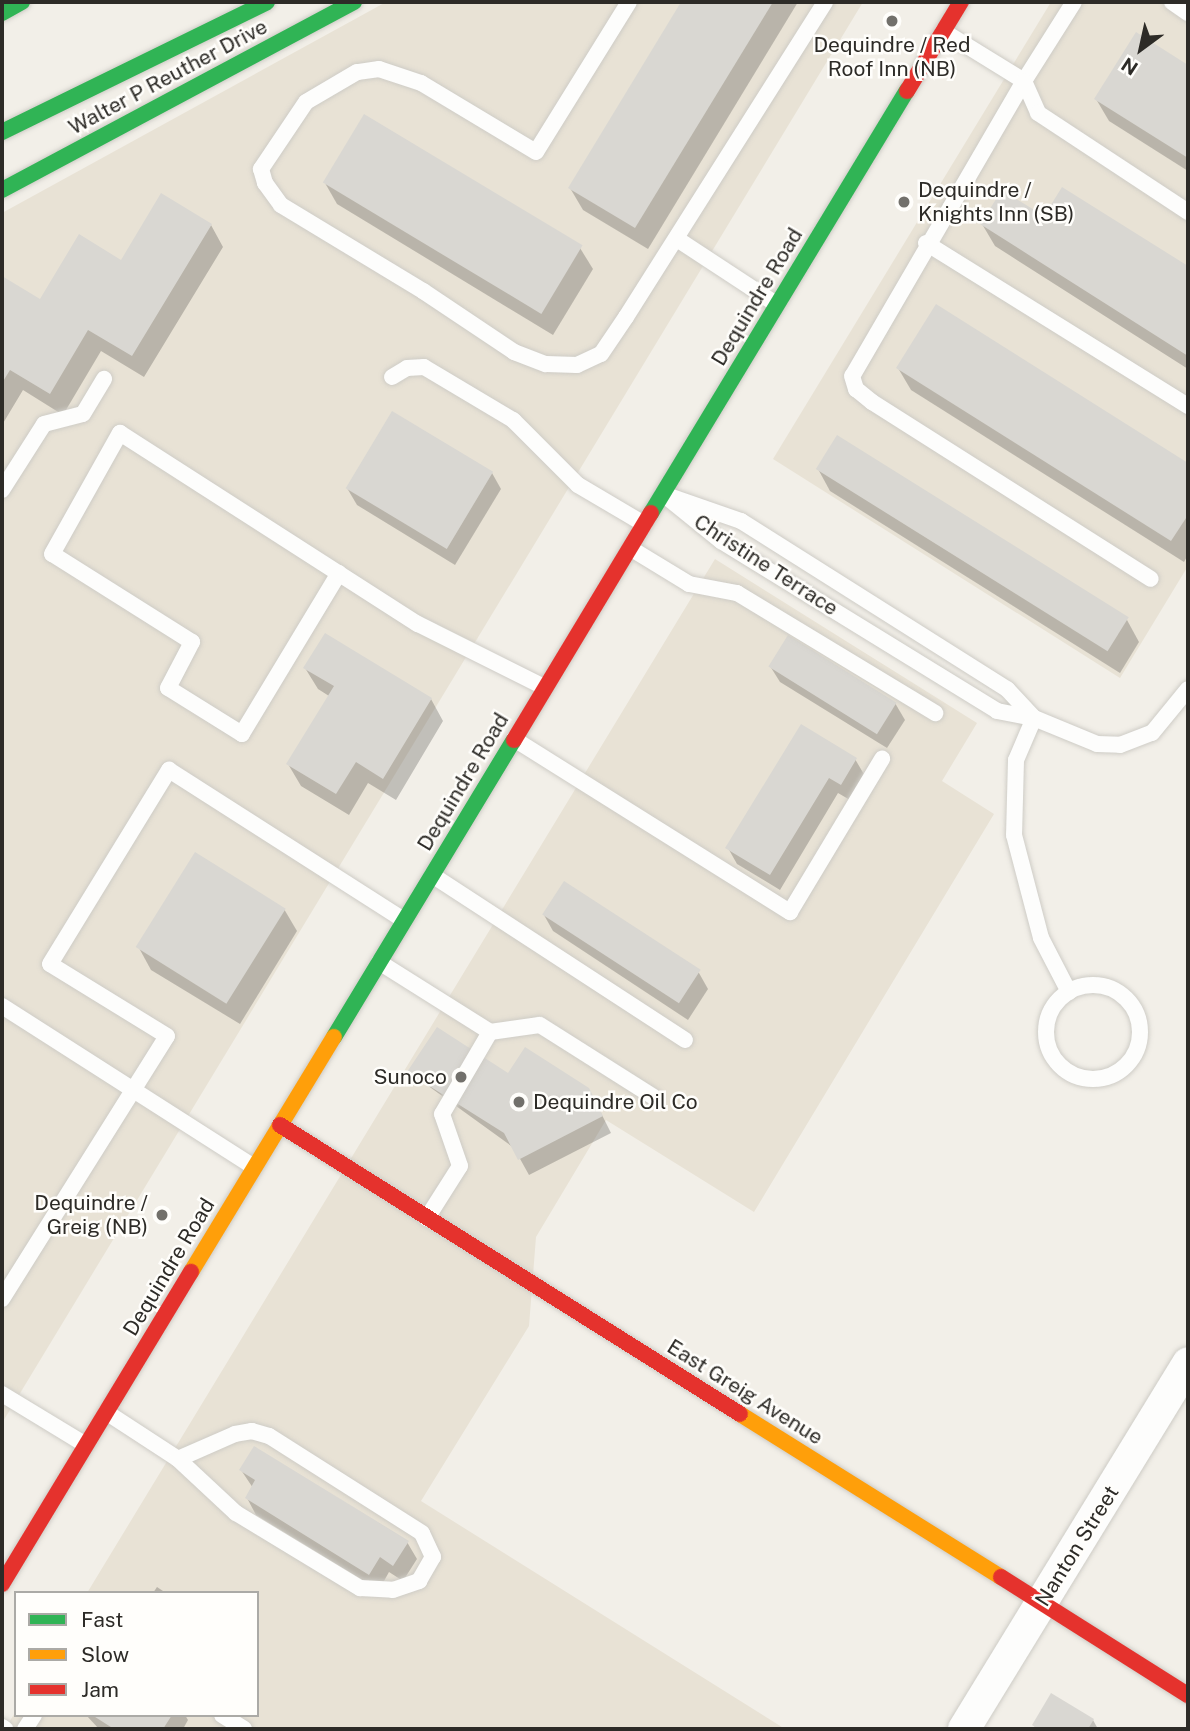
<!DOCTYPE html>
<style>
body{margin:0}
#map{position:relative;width:1190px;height:1731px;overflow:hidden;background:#f2efe8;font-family:"Public Sans",sans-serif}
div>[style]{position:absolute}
.built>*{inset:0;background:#e8e2d5}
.shadow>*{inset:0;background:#0003}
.building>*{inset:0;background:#d9d7d2;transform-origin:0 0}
.roads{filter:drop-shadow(0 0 2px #ceccc6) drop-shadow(0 0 2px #ceccc6)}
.lane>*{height:16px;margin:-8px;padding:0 8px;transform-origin:8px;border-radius:8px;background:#fdfdfc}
.lane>.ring{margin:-8px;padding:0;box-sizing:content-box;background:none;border:16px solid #fdfdfc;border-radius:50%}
.street>*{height:32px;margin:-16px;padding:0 16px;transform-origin:16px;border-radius:16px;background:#fdfdfc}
.fast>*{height:16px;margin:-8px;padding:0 8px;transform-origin:8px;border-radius:8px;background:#30b455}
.slow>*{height:16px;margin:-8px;padding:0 8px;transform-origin:8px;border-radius:8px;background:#ff9f0a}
.jam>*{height:16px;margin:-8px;padding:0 8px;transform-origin:8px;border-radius:8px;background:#e5322d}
.dots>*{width:19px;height:19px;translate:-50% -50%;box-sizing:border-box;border:4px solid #fffefb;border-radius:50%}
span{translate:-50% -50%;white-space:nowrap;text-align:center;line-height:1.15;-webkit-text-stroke:5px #fffefb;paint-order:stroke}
.poi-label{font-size:21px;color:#2d2b27}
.left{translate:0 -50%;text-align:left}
.right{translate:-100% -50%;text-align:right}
.street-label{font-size:21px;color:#2d2b27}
.frame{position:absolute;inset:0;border:4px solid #2d2b27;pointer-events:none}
.legend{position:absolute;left:14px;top:1591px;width:245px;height:126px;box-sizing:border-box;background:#fffefb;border:2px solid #abaaa6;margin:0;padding:9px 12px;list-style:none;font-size:21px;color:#2d2b27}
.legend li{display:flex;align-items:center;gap:14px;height:35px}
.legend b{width:35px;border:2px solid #abaaa6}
.north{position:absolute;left:1106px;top:14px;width:70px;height:70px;-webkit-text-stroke:5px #fffefb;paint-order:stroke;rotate:213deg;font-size:19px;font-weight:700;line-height:28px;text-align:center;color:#2d2b27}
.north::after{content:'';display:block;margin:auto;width:24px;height:32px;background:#2d2b27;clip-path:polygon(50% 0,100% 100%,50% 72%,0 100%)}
</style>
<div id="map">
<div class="built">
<div style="clip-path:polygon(386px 2px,863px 2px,2px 1423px,2px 213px)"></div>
<div style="clip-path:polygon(1051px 2px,1188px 2px,1188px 566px,1120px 678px,773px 459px)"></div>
<div style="clip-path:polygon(715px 559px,977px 723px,942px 781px,994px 814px,754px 1212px,606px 1120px,536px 1237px,529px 1326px,421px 1501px,785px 1729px,5px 1729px,16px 1711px,16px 1715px,257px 1715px,257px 1593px,87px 1593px)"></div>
</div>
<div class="shadow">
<div style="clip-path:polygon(683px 2px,798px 2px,648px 249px,583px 210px,570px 188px)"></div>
<div style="clip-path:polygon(1137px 35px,1188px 67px,1188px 171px,1109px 121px,1096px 99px)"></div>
<div style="clip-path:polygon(325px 183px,580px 248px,593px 269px,553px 335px,337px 204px)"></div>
<div style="clip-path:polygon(1063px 190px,1188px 269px,1188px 369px,995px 246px,982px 224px,1045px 218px)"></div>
<div style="clip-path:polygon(211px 225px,223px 247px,144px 377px,101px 351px,63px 415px,23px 390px,2px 425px,2px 278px,41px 301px)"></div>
<div style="clip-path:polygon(937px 307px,1188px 465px,1188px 555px,1184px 562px,911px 390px,898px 368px)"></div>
<div style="clip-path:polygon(818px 469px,1127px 620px,1139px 642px,1120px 673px,830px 491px)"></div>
<div style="clip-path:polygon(492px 473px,501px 489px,455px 565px,357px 505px,347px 488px)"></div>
<div style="clip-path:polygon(770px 666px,895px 703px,905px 720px,887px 748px,780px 682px)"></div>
<div style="clip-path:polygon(305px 668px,431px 699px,443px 721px,396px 800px,368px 783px,349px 815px,301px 786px,288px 764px,329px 696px,318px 689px)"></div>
<div style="clip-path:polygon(855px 759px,865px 776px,850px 800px,838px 793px,780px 890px,737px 864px,728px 848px)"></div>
<div style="clip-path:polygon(284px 909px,297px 931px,240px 1024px,151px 970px,139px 948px)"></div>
<div style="clip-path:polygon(544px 915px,699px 973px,708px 989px,688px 1020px,553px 931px)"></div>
<div style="clip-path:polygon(409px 1072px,509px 1075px,598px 1107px,611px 1133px,529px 1175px,514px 1148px)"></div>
<div style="clip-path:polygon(241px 1470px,407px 1542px,417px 1559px,403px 1581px,389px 1572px,379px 1590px,256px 1515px,247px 1498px,253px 1488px)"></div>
<div style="clip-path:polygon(157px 1587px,166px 1593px,153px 1593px)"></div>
<div style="clip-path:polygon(86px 1715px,185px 1715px,188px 1720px,183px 1729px,99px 1729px)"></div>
<div style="clip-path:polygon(1093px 1720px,1098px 1729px,1036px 1729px,1034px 1725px)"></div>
</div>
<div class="building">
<div style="clip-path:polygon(681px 2px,773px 2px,635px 228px,568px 188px)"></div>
<div style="clip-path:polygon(1136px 32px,1188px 65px,1188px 158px,1094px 99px)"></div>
<div style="left:364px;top:114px;width:255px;height:80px;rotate:31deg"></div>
<div style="clip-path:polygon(1062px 187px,1188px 266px,1188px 356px,980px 224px,1002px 190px,1044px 216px)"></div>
<div style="clip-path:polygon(161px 193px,212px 224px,132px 356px,88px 330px,50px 394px,10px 370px,2px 383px,2px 276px,40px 299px,79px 234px,121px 260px)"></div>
<div style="clip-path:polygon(936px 304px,1188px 463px,1188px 515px,1171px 541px,896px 368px)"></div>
<div style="left:392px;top:411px;width:118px;height:90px;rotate:31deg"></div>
<div style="left:837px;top:435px;width:344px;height:40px;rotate:32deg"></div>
<div style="clip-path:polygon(325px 633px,432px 698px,383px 779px,356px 762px,336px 794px,286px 764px,334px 686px,303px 668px)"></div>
<div style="left:788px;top:635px;width:128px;height:37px;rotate:32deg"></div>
<div style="clip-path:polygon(801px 724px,857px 758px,841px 785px,829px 778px,770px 875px,725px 848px)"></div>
<div style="left:195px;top:852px;width:107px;height:112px;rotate:32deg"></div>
<div style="left:564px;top:881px;width:163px;height:40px;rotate:33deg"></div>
<div style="clip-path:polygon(437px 1027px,508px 1073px,525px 1047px,589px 1088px,603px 1116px,518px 1160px,504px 1133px,407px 1072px)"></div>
<div style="clip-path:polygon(254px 1446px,409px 1541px,393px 1566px,380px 1557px,369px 1575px,245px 1498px,255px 1480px,239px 1470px)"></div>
<div style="clip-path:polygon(1051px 1693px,1094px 1719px,1088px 1729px,1038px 1729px,1032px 1725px)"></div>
<div style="clip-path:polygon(92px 1715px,172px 1715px,163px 1729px,114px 1729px)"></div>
</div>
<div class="roads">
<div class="lane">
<div style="left:629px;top:2px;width:176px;rotate:121.8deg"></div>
<div style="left:536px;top:152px;width:134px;rotate:-149deg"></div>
<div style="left:421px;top:83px;width:44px;rotate:-161.6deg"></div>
<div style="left:379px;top:69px;width:22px;rotate:172deg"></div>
<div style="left:357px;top:72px;width:59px;rotate:149.5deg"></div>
<div style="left:306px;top:102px;width:81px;rotate:123.9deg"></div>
<div style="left:261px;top:169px;width:15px;rotate:74deg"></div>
<div style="left:265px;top:183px;width:27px;rotate:54deg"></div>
<div style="left:281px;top:205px;width:166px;rotate:31.2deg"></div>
<div style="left:423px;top:291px;width:110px;rotate:33.8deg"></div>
<div style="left:514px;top:352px;width:34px;rotate:21deg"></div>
<div style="left:546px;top:364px;width:31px;rotate:2deg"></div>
<div style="left:577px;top:365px;width:26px;rotate:-25deg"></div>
<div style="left:601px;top:354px;width:45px;rotate:-56deg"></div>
<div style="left:626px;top:317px;width:373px;rotate:-57.7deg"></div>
<div style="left:1172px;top:2px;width:19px;rotate:35deg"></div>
<div style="left:943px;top:31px;width:95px;rotate:31.7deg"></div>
<div style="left:1024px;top:81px;width:93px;rotate:-57.7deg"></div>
<div style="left:1024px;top:81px;width:341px;rotate:120.2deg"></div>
<div style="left:852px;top:376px;width:14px;rotate:73deg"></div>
<div style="left:856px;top:389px;width:21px;rotate:39deg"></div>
<div style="left:872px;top:402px;width:330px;rotate:32.4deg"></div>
<div style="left:1024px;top:81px;width:35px;rotate:66deg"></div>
<div style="left:1038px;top:113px;width:180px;rotate:33.4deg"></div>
<div style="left:677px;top:239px;width:118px;rotate:33.3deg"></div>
<div style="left:926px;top:243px;width:309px;rotate:31.9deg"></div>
<div style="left:392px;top:377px;width:17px;rotate:-31deg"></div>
<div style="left:407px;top:368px;width:17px;rotate:-3deg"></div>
<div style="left:424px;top:367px;width:104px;rotate:30.8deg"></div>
<div style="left:513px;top:420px;width:92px;rotate:45deg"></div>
<div style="left:578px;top:485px;width:77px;rotate:30.6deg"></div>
<div style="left:2px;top:490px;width:78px;rotate:-57.5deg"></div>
<div style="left:44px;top:424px;width:40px;rotate:-14.4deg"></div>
<div style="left:83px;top:414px;width:41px;rotate:-59deg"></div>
<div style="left:663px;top:494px;width:75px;rotate:39deg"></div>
<div style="left:721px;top:541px;width:324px;rotate:31.6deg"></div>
<div style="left:997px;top:711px;width:38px;rotate:11deg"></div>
<div style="left:1034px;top:718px;width:68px;rotate:22.4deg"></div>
<div style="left:1097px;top:744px;width:23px;rotate:2deg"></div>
<div style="left:1120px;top:745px;width:34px;rotate:-21deg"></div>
<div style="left:1152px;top:733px;width:57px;rotate:-50.7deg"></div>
<div style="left:672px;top:497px;width:73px;rotate:19.2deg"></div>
<div style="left:741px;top:521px;width:315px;rotate:32.3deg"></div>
<div style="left:1007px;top:689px;width:40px;rotate:47deg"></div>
<div style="left:630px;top:548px;width:69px;rotate:31.4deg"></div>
<div style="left:689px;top:584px;width:49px;rotate:10.6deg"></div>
<div style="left:737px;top:593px;width:232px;rotate:31.2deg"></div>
<div style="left:339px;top:573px;width:188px;rotate:121.1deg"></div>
<div style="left:242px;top:734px;width:87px;rotate:-148.1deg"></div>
<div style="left:168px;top:688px;width:52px;rotate:-62.4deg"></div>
<div style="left:192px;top:642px;width:165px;rotate:-147.8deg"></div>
<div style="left:52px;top:554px;width:139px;rotate:-60.7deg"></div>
<div style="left:120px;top:433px;width:354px;rotate:32.7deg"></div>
<div style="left:418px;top:624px;width:141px;rotate:26.6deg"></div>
<div style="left:1034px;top:718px;width:46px;rotate:113.2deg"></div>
<div style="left:1016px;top:760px;width:75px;rotate:91.5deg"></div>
<div style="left:1014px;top:835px;width:106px;rotate:75.3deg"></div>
<div style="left:1041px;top:938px;width:61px;rotate:62.6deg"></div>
<div style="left:514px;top:739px;width:326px;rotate:32.1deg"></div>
<div style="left:790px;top:912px;width:179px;rotate:-59deg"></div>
<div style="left:432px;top:875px;width:302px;rotate:33.1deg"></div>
<div style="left:379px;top:962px;width:131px;rotate:32.2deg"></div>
<div style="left:490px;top:1032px;width:95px;rotate:120.3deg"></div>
<div style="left:442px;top:1114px;width:55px;rotate:70.9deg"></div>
<div style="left:460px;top:1166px;width:62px;rotate:122.4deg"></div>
<div class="ring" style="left:1046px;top:985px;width:78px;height:78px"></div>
<div style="left:2px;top:1006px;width:299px;rotate:32.6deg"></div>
<div style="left:490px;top:1032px;width:50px;rotate:-8deg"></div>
<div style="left:540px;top:1025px;width:135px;rotate:32.3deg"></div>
<div style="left:2px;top:1299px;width:310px;rotate:-57.9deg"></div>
<div style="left:167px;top:1036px;width:137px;rotate:-148.4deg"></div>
<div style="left:50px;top:964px;width:228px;rotate:-58.5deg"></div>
<div style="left:169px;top:770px;width:279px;rotate:32.6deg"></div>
<div style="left:2px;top:1394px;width:98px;rotate:31.3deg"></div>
<div style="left:106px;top:1412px;width:86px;rotate:33.1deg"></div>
<div style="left:178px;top:1459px;width:79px;rotate:43deg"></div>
<div style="left:236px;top:1513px;width:145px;rotate:31.2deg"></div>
<div style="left:360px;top:1588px;width:33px;rotate:3deg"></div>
<div style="left:393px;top:1590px;width:28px;rotate:-19deg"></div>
<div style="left:419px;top:1581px;width:28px;rotate:-60deg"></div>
<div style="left:433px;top:1557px;width:26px;rotate:-115deg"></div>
<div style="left:422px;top:1533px;width:181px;rotate:-147.6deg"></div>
<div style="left:269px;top:1436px;width:18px;rotate:-164deg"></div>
<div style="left:252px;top:1431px;width:17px;rotate:170deg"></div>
<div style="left:235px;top:1434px;width:62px;rotate:156.3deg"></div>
<div style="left:222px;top:1715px;width:26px;rotate:32deg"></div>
<div style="left:2px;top:1727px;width:4px;rotate:34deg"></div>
<div style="left:25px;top:1729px;width:17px;rotate:-57deg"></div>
</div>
<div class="street">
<div style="left:964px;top:1729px;width:429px;rotate:-58.5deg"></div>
</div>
<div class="fast">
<div style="left:2px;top:13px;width:23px;rotate:-29deg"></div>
<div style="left:2px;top:132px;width:295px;rotate:-26.1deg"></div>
<div style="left:2px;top:190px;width:399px;rotate:-28.1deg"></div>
<div style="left:651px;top:513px;width:494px;rotate:-58.8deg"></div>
<div style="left:334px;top:1037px;width:347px;rotate:-58.8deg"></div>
</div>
<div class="slow">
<div style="left:191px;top:1272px;width:275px;rotate:-58.7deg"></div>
<div style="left:740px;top:1414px;width:308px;rotate:32deg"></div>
</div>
<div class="jam">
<div style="left:907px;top:91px;width:104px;rotate:-58.8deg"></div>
<div style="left:514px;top:740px;width:265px;rotate:-58.9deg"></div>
<div style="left:280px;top:1125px;width:543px;rotate:32.14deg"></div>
<div style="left:1001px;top:1577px;width:221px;rotate:32.3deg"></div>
<div style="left:2px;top:1584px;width:365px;rotate:-58.8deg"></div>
</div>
</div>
<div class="dots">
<div style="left:892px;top:21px;background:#72706b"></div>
<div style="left:904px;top:202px;background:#72706b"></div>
<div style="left:461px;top:1077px;background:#72706b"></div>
<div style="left:519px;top:1102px;background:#72706b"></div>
<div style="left:162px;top:1215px;background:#72706b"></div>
</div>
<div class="poi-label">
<span style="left:892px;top:57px">Dequindre / Red<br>Roof Inn (NB)</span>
<span class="left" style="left:918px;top:202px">Dequindre /<br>Knights Inn (SB)</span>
<span class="right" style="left:447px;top:1077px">Sunoco</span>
<span class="left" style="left:533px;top:1102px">Dequindre Oil Co</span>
<span class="right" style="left:148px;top:1215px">Dequindre /<br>Greig (NB)</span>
</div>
<div class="street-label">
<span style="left:168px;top:77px;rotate:-28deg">Walter P Reuther Drive</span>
<span style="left:757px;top:297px;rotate:-59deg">Dequindre Road</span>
<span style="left:766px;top:565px;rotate:33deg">Christine Terrace</span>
<span style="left:463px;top:782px;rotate:-59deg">Dequindre Road</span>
<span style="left:169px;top:1267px;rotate:-59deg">Dequindre Road</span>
<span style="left:745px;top:1392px;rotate:32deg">East Greig Avenue</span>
<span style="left:1077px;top:1546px;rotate:-58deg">Nanton Street</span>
</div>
<div class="frame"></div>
<ul class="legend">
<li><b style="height:9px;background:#30b455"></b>Fast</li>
<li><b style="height:9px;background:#ff9f0a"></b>Slow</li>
<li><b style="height:9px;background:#e5322d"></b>Jam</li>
</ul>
<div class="north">N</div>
</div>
